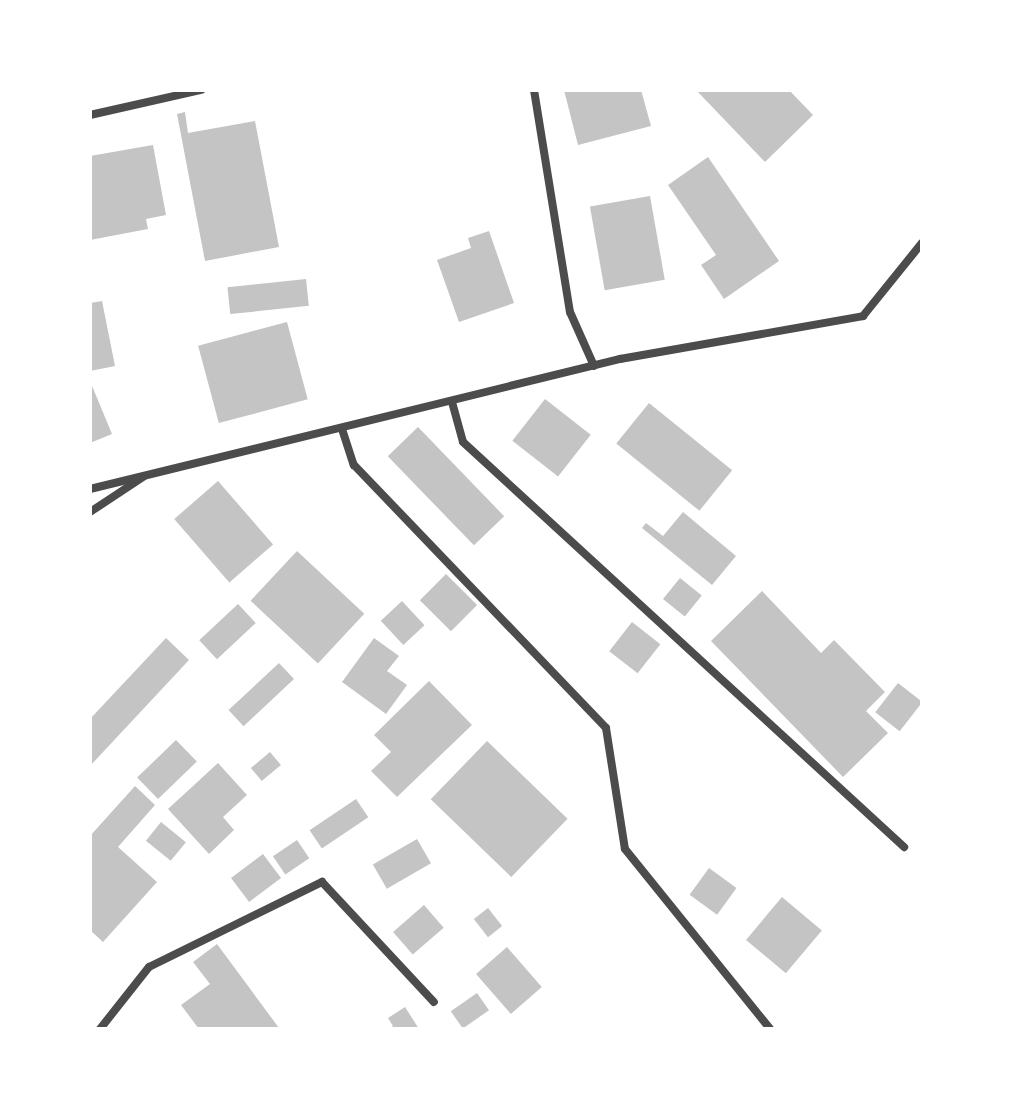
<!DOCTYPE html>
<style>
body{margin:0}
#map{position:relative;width:1012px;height:1119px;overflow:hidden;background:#fff;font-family:"Noto Sans",sans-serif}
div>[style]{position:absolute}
.building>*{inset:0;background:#c4c4c4;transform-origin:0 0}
.minor>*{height:8px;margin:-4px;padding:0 4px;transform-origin:4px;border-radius:4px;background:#4c4c4c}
span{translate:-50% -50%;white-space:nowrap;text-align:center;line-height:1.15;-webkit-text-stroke:6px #fff;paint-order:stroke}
.frame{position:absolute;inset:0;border:92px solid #fff;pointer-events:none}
</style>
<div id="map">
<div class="building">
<div style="clip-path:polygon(564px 90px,641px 90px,651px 126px,578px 145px)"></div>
<div style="clip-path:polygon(696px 90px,789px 90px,813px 115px,765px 162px)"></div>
<div style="clip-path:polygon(185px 112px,188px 133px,255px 121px,279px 247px,205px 261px,177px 114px)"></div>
<div style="clip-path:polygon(153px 145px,166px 215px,146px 219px,148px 229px,90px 240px,90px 156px)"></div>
<div style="clip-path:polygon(708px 157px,779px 261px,724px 299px,701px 265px,716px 255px,668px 185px)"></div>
<div style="left:650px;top:196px;width:85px;height:61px;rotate:80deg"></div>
<div style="clip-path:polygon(489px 231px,514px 303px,459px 322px,437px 260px,471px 248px,468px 238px)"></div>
<div style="left:306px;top:279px;width:27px;height:79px;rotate:84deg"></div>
<div style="clip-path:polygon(102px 301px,115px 366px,90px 371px,90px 303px)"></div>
<div style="left:287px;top:322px;width:80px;height:92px;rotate:75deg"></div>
<div style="clip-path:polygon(90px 381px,112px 434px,90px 443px)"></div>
<div style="left:545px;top:399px;width:58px;height:53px;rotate:38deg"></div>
<div style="left:649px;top:403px;width:107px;height:52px;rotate:39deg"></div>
<div style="left:418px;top:427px;width:124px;height:42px;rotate:46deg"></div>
<div style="left:218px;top:481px;width:84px;height:58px;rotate:49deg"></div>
<div style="clip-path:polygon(683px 512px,736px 556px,712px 585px,642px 528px,646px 523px,663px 536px)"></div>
<div style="left:297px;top:551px;width:92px;height:68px;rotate:43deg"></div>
<div style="left:446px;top:574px;width:44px;height:37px;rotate:45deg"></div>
<div style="left:680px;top:578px;width:28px;height:27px;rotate:39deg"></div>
<div style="clip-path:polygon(762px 591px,821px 653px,834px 640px,885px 692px,866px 711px,888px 733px,843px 777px,711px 641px)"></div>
<div style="left:402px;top:601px;width:33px;height:29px;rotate:47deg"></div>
<div style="left:238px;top:604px;width:26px;height:53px;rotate:47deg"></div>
<div style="left:632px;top:622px;width:36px;height:37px;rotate:38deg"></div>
<div style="clip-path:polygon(166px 638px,189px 660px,90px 766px,90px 719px)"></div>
<div style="clip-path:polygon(374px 638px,399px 656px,387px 671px,407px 685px,386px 714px,342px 682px)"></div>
<div style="left:279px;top:663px;width:22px;height:69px;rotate:47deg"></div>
<div style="clip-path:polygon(429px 681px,472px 725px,397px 797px,371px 771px,391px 752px,374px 735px)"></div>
<div style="left:898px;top:683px;width:31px;height:37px;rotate:38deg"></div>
<div style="left:176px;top:740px;width:30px;height:54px;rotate:46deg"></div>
<div style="left:487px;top:741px;width:112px;height:81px;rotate:44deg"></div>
<div style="left:270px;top:752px;width:17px;height:25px;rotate:50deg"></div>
<div style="clip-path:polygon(218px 763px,247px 795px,223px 817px,234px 830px,209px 854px,168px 809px)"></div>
<div style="clip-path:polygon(135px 786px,155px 805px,118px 847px,157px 882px,103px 942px,90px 930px,90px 836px)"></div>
<div style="left:356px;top:799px;width:22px;height:56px;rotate:56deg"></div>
<div style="left:161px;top:822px;width:32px;height:24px;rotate:39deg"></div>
<div style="left:417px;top:839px;width:28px;height:51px;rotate:60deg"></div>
<div style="left:297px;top:840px;width:22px;height:29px;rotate:56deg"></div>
<div style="left:263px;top:854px;width:30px;height:40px;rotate:53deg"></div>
<div style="left:709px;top:868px;width:34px;height:33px;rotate:36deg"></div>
<div style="left:782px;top:897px;width:52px;height:56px;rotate:40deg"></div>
<div style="left:424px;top:905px;width:30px;height:41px;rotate:49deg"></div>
<div style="left:488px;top:908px;width:23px;height:18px;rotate:52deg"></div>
<div style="clip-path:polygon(217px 944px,279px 1028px,277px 1029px,199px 1029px,181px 1005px,210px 984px,193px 962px)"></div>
<div style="left:507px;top:947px;width:53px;height:41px;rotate:49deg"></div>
<div style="left:477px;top:993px;width:21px;height:32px;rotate:55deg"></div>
<div style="clip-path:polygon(405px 1007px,419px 1029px,388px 1029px,393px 1026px,388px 1018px)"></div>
</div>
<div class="minor">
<div style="left:534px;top:90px;width:225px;rotate:80.8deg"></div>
<div style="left:570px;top:312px;width:59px;rotate:66deg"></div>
<div style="left:90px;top:115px;width:114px;rotate:-12.7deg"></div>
<div style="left:452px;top:402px;width:41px;rotate:74.6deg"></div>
<div style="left:463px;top:442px;width:599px;rotate:42.56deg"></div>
<div style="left:342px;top:429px;width:38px;rotate:72deg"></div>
<div style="left:354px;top:465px;width:364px;rotate:46.2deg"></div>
<div style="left:606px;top:728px;width:122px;rotate:81.1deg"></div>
<div style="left:625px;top:849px;width:231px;rotate:51.1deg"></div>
<div style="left:90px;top:489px;width:546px;rotate:-13.78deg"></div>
<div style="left:620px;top:359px;width:247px;rotate:-10deg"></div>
<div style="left:863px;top:316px;width:94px;rotate:-51.1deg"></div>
<div style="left:90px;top:512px;width:64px;rotate:-33.4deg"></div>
<div style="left:100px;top:1029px;width:79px;rotate:-51.7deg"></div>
<div style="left:149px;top:967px;width:193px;rotate:-26.2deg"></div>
<div style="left:322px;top:882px;width:164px;rotate:47deg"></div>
</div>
<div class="frame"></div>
</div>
